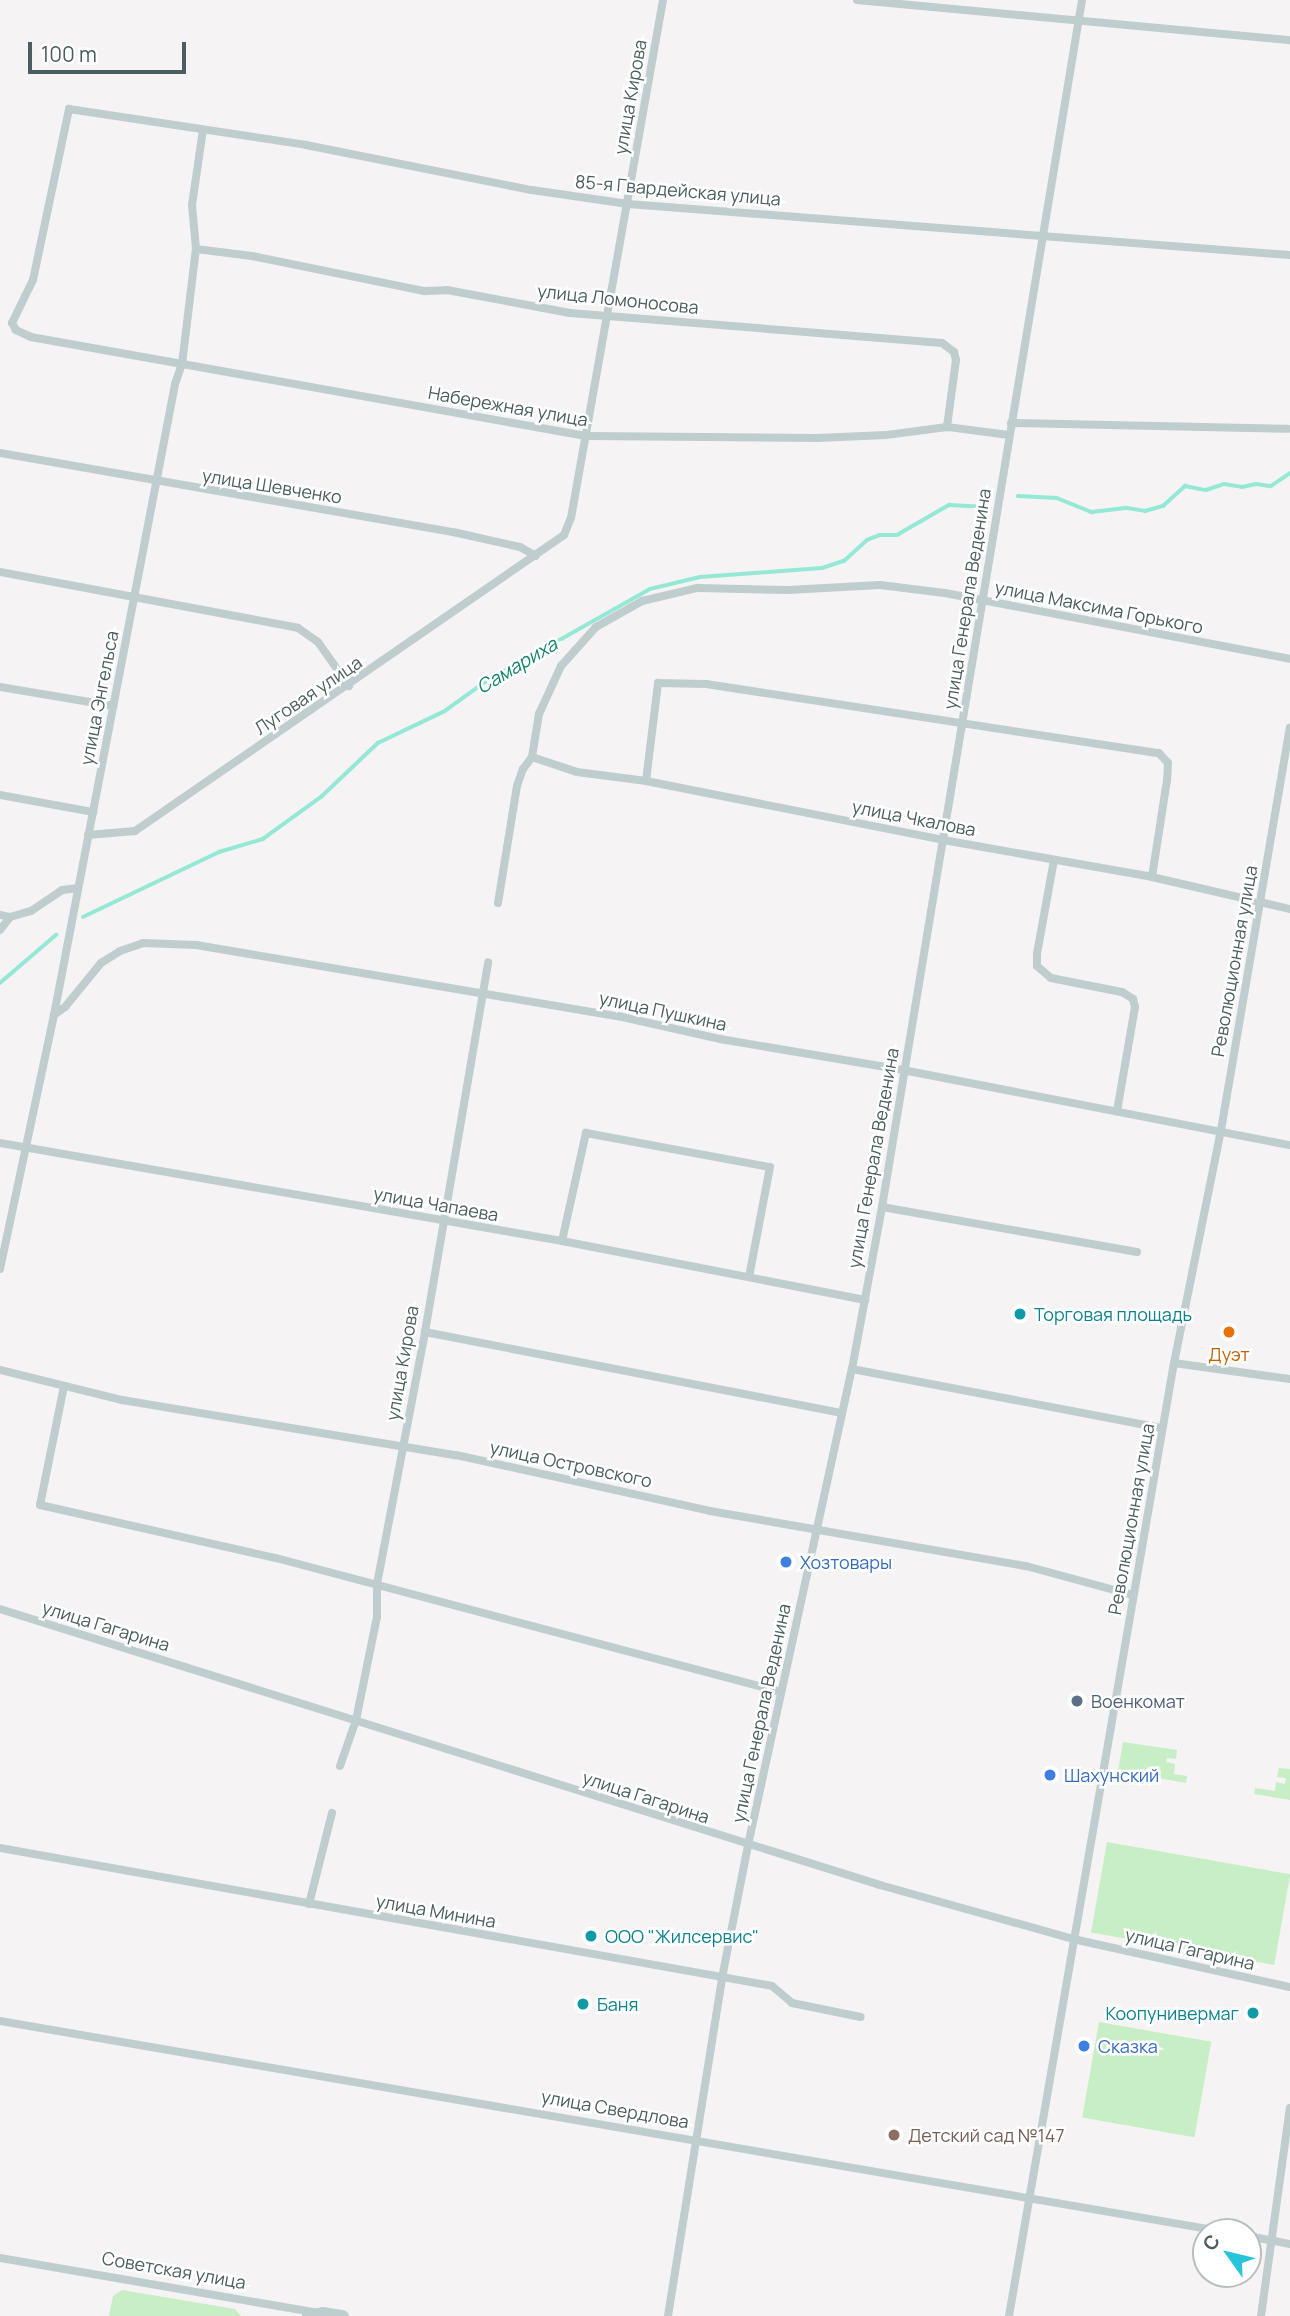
<!DOCTYPE html>
<meta charset="utf-8">
<style>
body{margin:0}
#map{position:relative;width:1290px;height:2316px;overflow:hidden;background:#f5f3f4;font-family:Manrope,sans-serif}
div>[style]{position:absolute}
.green>*{inset:0;background:#c7eec5;transform-origin:0 0}
.stream>*{height:3.5px;margin:-1.75px;padding:0 1.75px;transform-origin:1.75px;border-radius:1.75px;background:#95e8d5}
.street>*{height:8px;margin:-4px;padding:0 4px;transform-origin:4px;border-radius:4px;background:#bfcdce}
.secondary>*{height:12px;margin:-6px;padding:0 6px;transform-origin:6px;border-radius:6px;background:#bdcecf}
.dots>*{width:19px;height:19px;translate:-50% -50%;box-sizing:border-box;border:4px solid #fff;border-radius:50%}
span{translate:-50% -50%;white-space:nowrap;text-align:center;line-height:1.15;-webkit-text-stroke:5px #fff;paint-order:stroke}
.street-label{font-size:18px;color:#4b5e5f}
.culture-label{font-size:18px;color:#0d838f}
.left{translate:0 -50%;text-align:left}
.right{translate:-100% -50%;text-align:right}
.food-label{font-size:18px;color:#c56008}
.shop-label{font-size:18px;color:#366cbe}
.service-label{font-size:18px;color:#4e5e75}
.education-label{font-size:18px;color:#785e54}
.water-label{font-size:19px;color:#15826a;font-style:italic}
.north{position:absolute;left:1192px;top:2218px;width:70px;height:70px;box-sizing:border-box;background:#fff;border:2px solid #b7bfbf;border-radius:50%;rotate:304deg;font-size:19px;font-weight:700;line-height:28px;text-align:center;color:#4b5e5f}
.north::after{content:'';display:block;margin:auto;width:24px;height:32px;background:#27c4db;clip-path:polygon(50% 0,100% 100%,50% 72%,0 100%)}
.scale{position:absolute;left:28px;top:42px;width:158px;height:32px;box-sizing:border-box;border:4px solid #4b5e5f;border-top:0;padding-left:9px;font-size:21px;line-height:24px;white-space:nowrap;color:#4b5e5f;-webkit-text-stroke:5px #fff;paint-order:stroke}
</style>
<div id="map">
<div class="green">
<div style="clip-path:polygon(1123px 1742px,1177px 1750px,1176px 1759px,1167px 1758px,1166px 1762px,1175px 1764px,1174px 1774px,1187px 1776px,1186px 1783px,1118px 1771px)"></div>
<div style="clip-path:polygon(1279px 1768px,1290px 1769px,1290px 1800px,1254px 1794px,1255px 1788px,1275px 1791px,1276px 1782px,1285px 1784px,1286px 1778px,1277px 1777px)"></div>
<div style="left:1107px;top:1842px;width:186px;height:92px;rotate:10deg"></div>
<div style="left:1099px;top:2022px;width:114px;height:97px;rotate:10deg"></div>
<div style="clip-path:polygon(122px 2290px,235px 2309px,241px 2316px,109px 2316px,113px 2296px)"></div>
</div>
<div class="stream">
<div style="left:1018px;top:496px;width:39px;rotate:3deg"></div>
<div style="left:1057px;top:498px;width:38px;rotate:22deg"></div>
<div style="left:1092px;top:512px;width:35px;rotate:-7deg"></div>
<div style="left:1127px;top:508px;width:18px;rotate:9deg"></div>
<div style="left:1145px;top:511px;width:19px;rotate:-16deg"></div>
<div style="left:1163px;top:506px;width:30px;rotate:-42deg"></div>
<div style="left:1185px;top:486px;width:21px;rotate:11deg"></div>
<div style="left:1206px;top:490px;width:19px;rotate:-18deg"></div>
<div style="left:1224px;top:484px;width:18px;rotate:9deg"></div>
<div style="left:1242px;top:487px;width:14px;rotate:-12deg"></div>
<div style="left:1256px;top:484px;width:15px;rotate:8deg"></div>
<div style="left:1271px;top:486px;width:23px;rotate:-34deg"></div>
<div style="left:83px;top:917px;width:151px;rotate:-25.5deg"></div>
<div style="left:219px;top:852px;width:46px;rotate:-16.5deg"></div>
<div style="left:263px;top:839px;width:72px;rotate:-35.9deg"></div>
<div style="left:321px;top:797px;width:79px;rotate:-43.5deg"></div>
<div style="left:378px;top:743px;width:74px;rotate:-25.5deg"></div>
<div style="left:445px;top:711px;width:49px;rotate:-35.9deg"></div>
<div style="left:485px;top:682px;width:189px;rotate:-29.4deg"></div>
<div style="left:650px;top:589px;width:51px;rotate:-13.5deg"></div>
<div style="left:700px;top:577px;width:122px;rotate:-4.2deg"></div>
<div style="left:822px;top:568px;width:23px;rotate:-18deg"></div>
<div style="left:844px;top:561px;width:31px;rotate:-42deg"></div>
<div style="left:867px;top:540px;width:14px;rotate:-21deg"></div>
<div style="left:880px;top:535px;width:17px"></div>
<div style="left:897px;top:535px;width:60px;rotate:-30deg"></div>
<div style="left:949px;top:505px;width:33px;rotate:3deg"></div>
<div style="left:0;top:983px;width:74px;rotate:-40.6deg"></div>
</div>
<div class="street">
<div style="left:857px;top:0;width:435px;rotate:5.3deg"></div>
<div style="left:196px;top:249px;width:56px;rotate:7.1deg"></div>
<div style="left:252px;top:256px;width:176px;rotate:11.5deg"></div>
<div style="left:424px;top:291px;width:23px;rotate:-2deg"></div>
<div style="left:447px;top:290px;width:125px;rotate:10.6deg"></div>
<div style="left:570px;top:313px;width:373px;rotate:4.6deg"></div>
<div style="left:942px;top:343px;width:15px;rotate:37deg"></div>
<div style="left:954px;top:352px;width:8px;rotate:76deg"></div>
<div style="left:956px;top:360px;width:68px;rotate:97.7deg"></div>
<div style="left:1011px;top:423px;width:277px;rotate:1.2deg"></div>
<div style="left:1009px;top:435px;width:63px;rotate:-172.6deg"></div>
<div style="left:947px;top:427px;width:62px;rotate:172.5deg"></div>
<div style="left:886px;top:435px;width:69px;rotate:177.5deg"></div>
<div style="left:817px;top:438px;width:231px;rotate:-179.5deg"></div>
<div style="left:586px;top:436px;width:564px;rotate:-169.89deg"></div>
<div style="left:31px;top:337px;width:17px;rotate:-155deg"></div>
<div style="left:16px;top:330px;width:8px;rotate:-120deg"></div>
<div style="left:12px;top:323px;width:48px;rotate:-64deg"></div>
<div style="left:33px;top:280px;width:175px;rotate:-78.1deg"></div>
<div style="left:69px;top:109px;width:240px;rotate:8.6deg"></div>
<div style="left:306px;top:145px;width:230px;rotate:11.3deg"></div>
<div style="left:532px;top:190px;width:97px;rotate:8.3deg"></div>
<div style="left:628px;top:204px;width:664px;rotate:4.41deg"></div>
<div style="left:0;top:453px;width:460px;rotate:9.9deg"></div>
<div style="left:453px;top:532px;width:69px;rotate:12.6deg"></div>
<div style="left:520px;top:547px;width:18px;rotate:29deg"></div>
<div style="left:0;top:572px;width:303px;rotate:10.6deg"></div>
<div style="left:298px;top:628px;width:24px;rotate:35deg"></div>
<div style="left:318px;top:642px;width:54px;rotate:54.8deg"></div>
<div style="left:0;top:687px;width:115px;rotate:9.5deg"></div>
<div style="left:532px;top:757px;width:47px;rotate:18.4deg"></div>
<div style="left:577px;top:772px;width:70px;rotate:7.4deg"></div>
<div style="left:646px;top:781px;width:303px;rotate:11.2deg"></div>
<div style="left:943px;top:840px;width:212px;rotate:10deg"></div>
<div style="left:1152px;top:877px;width:142px;rotate:13.1deg"></div>
<div style="left:646px;top:781px;width:99px;rotate:-83deg"></div>
<div style="left:658px;top:683px;width:48px;rotate:1.2deg"></div>
<div style="left:706px;top:684px;width:458px;rotate:8.7deg"></div>
<div style="left:1159px;top:753px;width:13px;rotate:48deg"></div>
<div style="left:1168px;top:763px;width:17px;rotate:93deg"></div>
<div style="left:1167px;top:780px;width:98px;rotate:98.8deg"></div>
<div style="left:0;top:795px;width:95px;rotate:10.4deg"></div>
<div style="left:88px;top:835px;width:47px;rotate:-4.9deg"></div>
<div style="left:135px;top:831px;width:521px;rotate:-34.6deg"></div>
<div style="left:564px;top:535px;width:18px;rotate:-68deg"></div>
<div style="left:571px;top:518px;width:526px;rotate:-79.93deg"></div>
<div style="left:1054px;top:860px;width:96px;rotate:100.3deg"></div>
<div style="left:1037px;top:954px;width:12px;rotate:90deg"></div>
<div style="left:1037px;top:966px;width:18px;rotate:41deg"></div>
<div style="left:1051px;top:978px;width:72px;rotate:11.2deg"></div>
<div style="left:1122px;top:992px;width:13px;rotate:32deg"></div>
<div style="left:1133px;top:999px;width:8px;rotate:76deg"></div>
<div style="left:1135px;top:1007px;width:106px;rotate:99.8deg"></div>
<div style="left:498px;top:903px;width:119px;rotate:-80.8deg"></div>
<div style="left:517px;top:786px;width:18px;rotate:-71deg"></div>
<div style="left:523px;top:769px;width:15px;rotate:-53deg"></div>
<div style="left:532px;top:757px;width:44px;rotate:-80.8deg"></div>
<div style="left:539px;top:714px;width:53px;rotate:-65.4deg"></div>
<div style="left:561px;top:666px;width:52px;rotate:-48.1deg"></div>
<div style="left:596px;top:627px;width:53px;rotate:-29.5deg"></div>
<div style="left:642px;top:601px;width:57px;rotate:-13.3deg"></div>
<div style="left:697px;top:588px;width:91px;rotate:1.3deg"></div>
<div style="left:788px;top:590px;width:92px;rotate:-3.1deg"></div>
<div style="left:880px;top:585px;width:65px;rotate:7deg"></div>
<div style="left:945px;top:593px;width:351px;rotate:10.8deg"></div>
<div style="left:0;top:915px;width:10px;rotate:11deg"></div>
<div style="left:10px;top:917px;width:22px;rotate:-16deg"></div>
<div style="left:31px;top:911px;width:37px;rotate:-34deg"></div>
<div style="left:62px;top:890px;width:16px;rotate:-7deg"></div>
<div style="left:0;top:930px;width:16px;rotate:-52deg"></div>
<div style="left:54px;top:1015px;width:14px;rotate:-36deg"></div>
<div style="left:65px;top:1007px;width:57px;rotate:-50.7deg"></div>
<div style="left:101px;top:963px;width:22px;rotate:-32deg"></div>
<div style="left:120px;top:951px;width:24px;rotate:-19deg"></div>
<div style="left:143px;top:943px;width:53px;rotate:2.2deg"></div>
<div style="left:196px;top:945px;width:428px;rotate:9.6deg"></div>
<div style="left:618px;top:1016px;width:105px;rotate:12.7deg"></div>
<div style="left:720px;top:1039px;width:186px;rotate:9.6deg"></div>
<div style="left:903px;top:1070px;width:394px;rotate:11deg"></div>
<div style="left:0;top:1143px;width:570px;rotate:9.89deg"></div>
<div style="left:562px;top:1241px;width:309px;rotate:11deg"></div>
<div style="left:882px;top:1207px;width:259px;rotate:10deg"></div>
<div style="left:562px;top:1241px;width:111px;rotate:-77.5deg"></div>
<div style="left:586px;top:1133px;width:187px;rotate:10.5deg"></div>
<div style="left:770px;top:1167px;width:112px;rotate:100.8deg"></div>
<div style="left:0;top:1269px;width:260px;rotate:-78deg"></div>
<div style="left:54px;top:1015px;width:642px;rotate:-79.14deg"></div>
<div style="left:175px;top:384px;width:21px;rotate:-71deg"></div>
<div style="left:182px;top:364px;width:116px;rotate:-83.1deg"></div>
<div style="left:196px;top:249px;width:44px;rotate:-95.2deg"></div>
<div style="left:192px;top:205px;width:76px;rotate:-81.7deg"></div>
<div style="left:425px;top:1332px;width:425px;rotate:11deg"></div>
<div style="left:1174px;top:1363px;width:117px;rotate:7.9deg"></div>
<div style="left:852px;top:1369px;width:316px;rotate:10.8deg"></div>
<div style="left:0;top:1370px;width:126px;rotate:13.8deg"></div>
<div style="left:122px;top:1400px;width:338px;rotate:9.4deg"></div>
<div style="left:456px;top:1455px;width:260px;rotate:12.4deg"></div>
<div style="left:710px;top:1511px;width:321px;rotate:9.9deg"></div>
<div style="left:1026px;top:1566px;width:111px;rotate:15.2deg"></div>
<div style="left:64px;top:1386px;width:121px;rotate:101.4deg"></div>
<div style="left:40px;top:1505px;width:242px;rotate:12.7deg"></div>
<div style="left:276px;top:1558px;width:522px;rotate:14.86deg"></div>
<div style="left:0;top:1609px;width:922px;rotate:17.41deg"></div>
<div style="left:880px;top:1885px;width:200px;rotate:15.6deg"></div>
<div style="left:1073px;top:1939px;width:222px;rotate:12.5deg"></div>
<div style="left:340px;top:1766px;width:49px;rotate:-70.8deg"></div>
<div style="left:356px;top:1720px;width:105px;rotate:-78.5deg"></div>
<div style="left:377px;top:1617px;width:33px;rotate:-90deg"></div>
<div style="left:377px;top:1584px;width:257px;rotate:-79.2deg"></div>
<div style="left:425px;top:1332px;width:375px;rotate:-80.3deg"></div>
<div style="left:0;top:1848px;width:784px;rotate:10.13deg"></div>
<div style="left:772px;top:1986px;width:26px;rotate:40deg"></div>
<div style="left:792px;top:2003px;width:70px;rotate:11.5deg"></div>
<div style="left:309px;top:1904px;width:94px;rotate:-75.8deg"></div>
<div style="left:0;top:2021px;width:1243px;rotate:9.77deg"></div>
<div style="left:1248px;top:2236px;width:43px;rotate:10.8deg"></div>
<div style="left:0;top:2258px;width:319px;rotate:9.8deg"></div>
<div style="left:668px;top:2316px;width:342px;rotate:-80.9deg"></div>
<div style="left:722px;top:1978px;width:136px;rotate:-78.9deg"></div>
<div style="left:748px;top:1845px;width:487px;rotate:-77.7deg"></div>
<div style="left:852px;top:1369px;width:165px;rotate:-79.5deg"></div>
<div style="left:882px;top:1207px;width:1223px;rotate:-80.59deg"></div>
<div style="left:1009px;top:2316px;width:967px;rotate:-80.18deg"></div>
<div style="left:1174px;top:1363px;width:238px;rotate:-78.6deg"></div>
<div style="left:1221px;top:1130px;width:408px;rotate:-80.3deg"></div>
<div style="left:1261px;top:2316px;width:210px;rotate:-82.1deg"></div>
</div>
<div class="secondary">
<div style="left:308px;top:2316px;width:15px;rotate:-11deg"></div>
<div style="left:323px;top:2313px;width:20px;rotate:9deg"></div>
</div>
<div class="dots">
<div style="left:1020px;top:1314px;background:#0f9aa8"></div>
<div style="left:1229px;top:1332px;background:#e8710a"></div>
<div style="left:786px;top:1562px;background:#3f7fe0"></div>
<div style="left:1077px;top:1701px;background:#5c6f8a"></div>
<div style="left:1050px;top:1775px;background:#3f7fe0"></div>
<div style="left:591px;top:1936px;background:#0f9aa8"></div>
<div style="left:583px;top:2004px;background:#0f9aa8"></div>
<div style="left:1253px;top:2013px;background:#0f9aa8"></div>
<div style="left:1084px;top:2046px;background:#3f7fe0"></div>
<div style="left:894px;top:2135px;background:#8d6e63"></div>
</div>
<div class="street-label">
<span style="left:630px;top:97px;rotate:-80deg">улица Кирова</span>
<span style="left:678px;top:190px;rotate:5deg">85-я Гвардейская улица</span>
<span style="left:618px;top:299px;rotate:6deg">улица Ломоносова</span>
<span style="left:508px;top:406px;rotate:10deg">Набережная улица</span>
<span style="left:272px;top:486px;rotate:9deg">улица Шевченко</span>
<span style="left:967px;top:599px;rotate:-81deg">улица Генерала Веденина</span>
<span style="left:1099px;top:607px;rotate:11deg">улица Максима Горького</span>
<span style="left:308px;top:695px;rotate:-34deg">Луговая улица</span>
<span style="left:99px;top:698px;rotate:-79deg">улица Энгельса</span>
<span style="left:914px;top:818px;rotate:11deg">улица Чкалова</span>
<span style="left:1234px;top:961px;rotate:-80deg">Революционная улица</span>
<span style="left:663px;top:1011px;rotate:12deg">улица Пушкина</span>
<span style="left:873px;top:1158px;rotate:-80deg">улица Генерала Веденина</span>
<span style="left:436px;top:1204px;rotate:10deg">улица Чапаева</span>
<span style="left:402px;top:1363px;rotate:-80deg">улица Кирова</span>
<span style="left:571px;top:1464px;rotate:12deg">улица Островского</span>
<span style="left:1131px;top:1519px;rotate:-80deg">Революционная улица</span>
<span style="left:106px;top:1626px;rotate:17deg">улица Гагарина</span>
<span style="left:761px;top:1713px;rotate:-78deg">улица Генерала Веденина</span>
<span style="left:646px;top:1797px;rotate:18deg">улица Гагарина</span>
<span style="left:436px;top:1911px;rotate:10deg">улица Минина</span>
<span style="left:1190px;top:1949px;rotate:13deg">улица Гагарина</span>
<span style="left:615px;top:2109px;rotate:10deg">улица Свердлова</span>
<span style="left:174px;top:2270px;rotate:10deg">Советская улица</span>
</div>
<div class="culture-label">
<span class="left" style="left:1034px;top:1314px">Торговая площадь</span>
<span class="left" style="left:605px;top:1936px">ООО "Жилсервис"</span>
<span class="left" style="left:597px;top:2004px">Баня</span>
<span class="right" style="left:1239px;top:2013px">Коопунивермаг</span>
</div>
<div class="food-label">
<span style="left:1229px;top:1354px">Дуэт</span>
</div>
<div class="shop-label">
<span class="left" style="left:800px;top:1562px">Хозтовары</span>
<span class="left" style="left:1064px;top:1775px">Шахунский</span>
<span class="left" style="left:1098px;top:2046px">Сказка</span>
</div>
<div class="service-label">
<span class="left" style="left:1091px;top:1701px">Военкомат</span>
</div>
<div class="education-label">
<span class="left" style="left:908px;top:2135px">Детский сад №147</span>
</div>
<div class="water-label">
<span style="left:517px;top:666px;rotate:-31deg">Самариха</span>
</div>
<div class="north">С</div>
<div class="scale">100 m</div>
</div>
